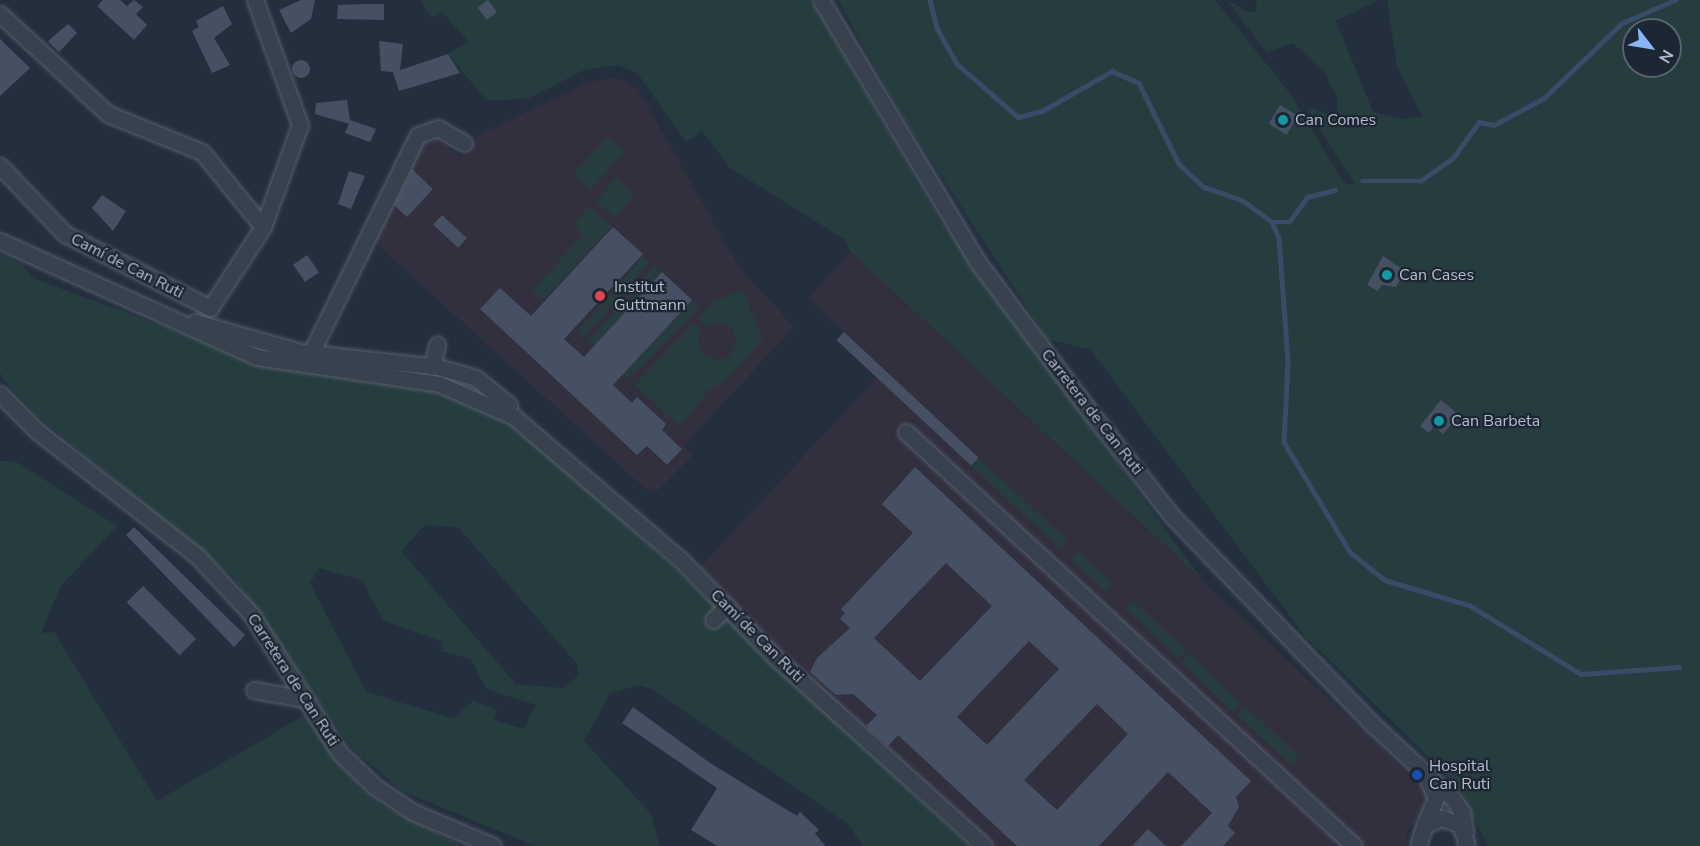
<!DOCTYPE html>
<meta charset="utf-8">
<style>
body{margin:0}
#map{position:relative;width:1700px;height:846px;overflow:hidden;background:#242f3e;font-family:"Nunito Sans",sans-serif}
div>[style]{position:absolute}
.medical>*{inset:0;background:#32303f}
.green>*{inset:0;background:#263c3f;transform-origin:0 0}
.stream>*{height:4.5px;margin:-2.25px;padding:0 2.25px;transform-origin:2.25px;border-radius:2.25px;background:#394c67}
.building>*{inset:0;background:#455162;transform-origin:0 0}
.round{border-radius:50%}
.roads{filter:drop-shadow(0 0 2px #565f6c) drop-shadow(0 0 2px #565f6c)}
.minor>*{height:15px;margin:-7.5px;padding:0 7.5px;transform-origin:7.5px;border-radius:7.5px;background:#38414e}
.dots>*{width:16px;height:16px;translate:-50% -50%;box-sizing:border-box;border:3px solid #1d2633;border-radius:50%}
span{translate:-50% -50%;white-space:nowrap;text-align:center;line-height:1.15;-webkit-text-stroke:4.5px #1d2633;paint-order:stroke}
.poi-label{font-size:16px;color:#b4bcc9}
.left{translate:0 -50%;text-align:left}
.street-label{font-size:16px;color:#b4bcc9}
.north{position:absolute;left:1622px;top:18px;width:60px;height:60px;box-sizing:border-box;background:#1d2633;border:2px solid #59626f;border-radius:50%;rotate:121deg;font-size:16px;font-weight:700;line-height:24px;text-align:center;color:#b4bcc9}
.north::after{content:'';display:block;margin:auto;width:21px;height:27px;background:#8ab4f8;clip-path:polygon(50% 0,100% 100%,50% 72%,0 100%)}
</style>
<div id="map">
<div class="medical">
<div style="clip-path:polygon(616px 78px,638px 89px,738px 266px,794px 327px,684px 445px,693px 455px,657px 491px,648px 491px,370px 238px,421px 143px,439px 141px,460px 157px,479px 135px,588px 82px)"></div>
<div style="clip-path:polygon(851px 252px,1427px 791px,1429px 803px,1407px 831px,1406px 846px,994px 846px,763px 637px,701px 566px,884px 370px,808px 298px)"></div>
</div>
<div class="green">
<div style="clip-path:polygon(420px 0,811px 0,938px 217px,1204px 582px,851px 252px,844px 239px,730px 168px,702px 131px,686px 142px,638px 74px,619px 65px,584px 70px,527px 99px,486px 100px,448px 54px,468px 41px,442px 12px,432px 18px)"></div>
<div style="clip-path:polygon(evenodd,838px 0,1215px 0,1292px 96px,1344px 183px,1355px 185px,1307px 107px,1337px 117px,1337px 97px,1325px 73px,1293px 43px,1267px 53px,1228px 1px,1250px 13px,1257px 11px,1256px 0,1379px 0,1336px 21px,1373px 112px,1404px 119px,1422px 116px,1397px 66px,1387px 0,1700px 0,1700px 846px,1488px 846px,1455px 783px,1304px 635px,1090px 349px,1048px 340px,899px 111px,838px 0,1634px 30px,1670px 30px,1670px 66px,1634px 66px,1634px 30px)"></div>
<div style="left:608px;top:137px;width:23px;height:51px;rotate:43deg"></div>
<div style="left:616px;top:178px;width:25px;height:31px;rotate:40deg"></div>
<div style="clip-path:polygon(590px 206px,612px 226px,543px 300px,532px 290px,583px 235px,573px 224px)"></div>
<div style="clip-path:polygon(evenodd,0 254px,20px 263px,35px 279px,250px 358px,430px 386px,501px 415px,642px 538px,969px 846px,863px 846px,848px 824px,652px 689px,638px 685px,610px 693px,584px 741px,651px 814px,660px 846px,535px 846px,404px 792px,351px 748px,235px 579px,36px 415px,8px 385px,0 373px,0 254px,425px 525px,458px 527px,578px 665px,578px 676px,563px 688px,516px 684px,401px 551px,425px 525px,0 254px,319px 568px,362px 580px,384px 621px,443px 642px,441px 651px,471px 659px,486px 689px,536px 705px,524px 729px,494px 720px,497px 709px,473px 701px,453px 718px,366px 692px,310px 583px,319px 568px)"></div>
<div style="left:643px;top:256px;width:9px;height:100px;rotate:41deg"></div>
<div style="left:654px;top:266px;width:9px;height:100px;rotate:41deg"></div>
<div style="clip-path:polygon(742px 290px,763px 338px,726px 381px,709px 390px,680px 427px,635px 385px,693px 323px,701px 331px,698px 343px,704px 356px,716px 361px,729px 357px,737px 342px,732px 328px,717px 322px,705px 326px,697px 318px,714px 302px)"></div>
<div style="left:692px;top:301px;width:10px;height:100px;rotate:45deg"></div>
<div style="left:979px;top:458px;width:122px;height:11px;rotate:43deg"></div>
<div style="clip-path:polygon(0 461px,15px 461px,117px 526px,60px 587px,41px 633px,54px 632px,157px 801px,305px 715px,345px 771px,382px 805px,462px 846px,0 846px)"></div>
<div style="left:1078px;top:551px;width:49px;height:11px;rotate:43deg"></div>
<div style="left:1132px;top:600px;width:74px;height:11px;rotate:43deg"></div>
<div style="left:1189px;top:653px;width:72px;height:12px;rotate:44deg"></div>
<div style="left:1245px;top:706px;width:74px;height:12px;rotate:43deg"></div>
</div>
<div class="stream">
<div style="left:930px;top:0;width:29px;rotate:76deg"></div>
<div style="left:937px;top:28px;width:41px;rotate:60.9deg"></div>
<div style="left:957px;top:64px;width:81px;rotate:41deg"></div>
<div style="left:1018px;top:117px;width:25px;rotate:-14deg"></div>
<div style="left:1042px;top:111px;width:81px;rotate:-29.7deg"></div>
<div style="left:1112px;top:71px;width:30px;rotate:24deg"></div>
<div style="left:1139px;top:83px;width:90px;rotate:63.7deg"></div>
<div style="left:1179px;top:164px;width:34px;rotate:43deg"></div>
<div style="left:1204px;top:187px;width:40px;rotate:18.9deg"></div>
<div style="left:1242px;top:200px;width:37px;rotate:36deg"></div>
<div style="left:1272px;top:222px;width:17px;rotate:66deg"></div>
<div style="left:1279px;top:238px;width:123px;rotate:85.8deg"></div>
<div style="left:1288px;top:361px;width:81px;rotate:92.8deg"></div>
<div style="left:1284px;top:442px;width:128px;rotate:59deg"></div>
<div style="left:1350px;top:552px;width:45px;rotate:38.7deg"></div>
<div style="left:1385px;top:580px;width:88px;rotate:16.6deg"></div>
<div style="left:1469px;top:605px;width:132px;rotate:31.6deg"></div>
<div style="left:1581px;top:674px;width:98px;rotate:-4.1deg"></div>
<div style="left:1362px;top:181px;width:58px"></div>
<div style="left:1420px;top:181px;width:40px;rotate:-34.9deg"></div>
<div style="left:1453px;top:158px;width:44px;rotate:-54.2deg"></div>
<div style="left:1479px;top:122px;width:15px;rotate:11deg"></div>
<div style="left:1494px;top:125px;width:57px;rotate:-28.4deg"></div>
<div style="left:1544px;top:98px;width:108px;rotate:-43.9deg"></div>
<div style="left:1622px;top:23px;width:58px;rotate:-23.5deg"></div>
<div style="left:1272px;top:222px;width:17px"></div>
<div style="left:1289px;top:222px;width:31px;rotate:-54deg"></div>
<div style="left:1307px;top:197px;width:29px;rotate:-14deg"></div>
</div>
<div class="building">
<div style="clip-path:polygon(103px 0,120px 0,127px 6px,134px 0,143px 7px,136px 14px,147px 25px,134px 40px,97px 6px)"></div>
<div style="clip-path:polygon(301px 0,315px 0,311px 19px,291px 33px,279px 10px)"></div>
<div style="left:488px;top:0;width:15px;height:13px;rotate:53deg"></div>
<div style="clip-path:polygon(365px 4px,384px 4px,384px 20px,337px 19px,338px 5px)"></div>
<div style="clip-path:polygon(223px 6px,232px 24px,214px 38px,230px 65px,212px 73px,192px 31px,199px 27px,196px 21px)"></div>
<div style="clip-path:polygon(68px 24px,77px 33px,59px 52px,48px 41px)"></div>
<div style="clip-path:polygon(0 39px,30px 68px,0 96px)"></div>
<div style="clip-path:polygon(379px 41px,403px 44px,400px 70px,448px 54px,460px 73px,399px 91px,393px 72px,381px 71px)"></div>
<div class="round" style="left:292px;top:60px;width:18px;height:18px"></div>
<div style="clip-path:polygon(347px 100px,350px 120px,376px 129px,370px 142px,345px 133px,349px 124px,315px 114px,316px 103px)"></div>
<div style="left:1280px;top:105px;width:21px;height:22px;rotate:31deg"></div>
<div style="clip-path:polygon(412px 169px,433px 189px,407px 217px,394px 205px)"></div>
<div style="clip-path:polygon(349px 171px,365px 176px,351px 209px,338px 204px)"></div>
<div style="clip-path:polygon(102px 195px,126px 211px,113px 231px,92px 208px)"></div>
<div style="left:442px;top:215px;width:34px;height:13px;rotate:43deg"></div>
<div style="clip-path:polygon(613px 227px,643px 254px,564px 339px,584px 357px,662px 272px,692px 300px,613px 385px,632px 403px,637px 397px,666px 424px,662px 430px,682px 449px,667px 465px,647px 446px,637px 455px,480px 309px,500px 288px,531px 316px)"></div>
<div style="left:307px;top:255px;width:21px;height:17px;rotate:55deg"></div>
<div style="clip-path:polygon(1383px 256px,1405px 271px,1396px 287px,1382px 285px,1378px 291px,1367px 285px)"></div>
<div style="left:844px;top:332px;width:184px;height:11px;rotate:43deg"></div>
<div style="clip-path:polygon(1441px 400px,1459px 415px,1443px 434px,1434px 426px,1429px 433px,1420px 426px)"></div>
<div style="clip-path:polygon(evenodd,915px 467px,1251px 781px,1236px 797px,1239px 807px,1228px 826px,1235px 833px,1223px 846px,1181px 846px,1212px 813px,1168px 772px,1099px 846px,1017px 846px,898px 735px,888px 746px,878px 737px,866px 726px,877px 715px,853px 694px,836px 695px,810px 672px,817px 658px,850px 628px,840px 619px,845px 613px,841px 609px,913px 533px,882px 504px,915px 467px,946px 563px,992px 606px,920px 681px,874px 638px,946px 563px,915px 467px,1029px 641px,1059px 669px,987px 745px,957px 717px,1029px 641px,915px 467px,1097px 704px,1128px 734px,1057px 810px,1024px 780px,1097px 704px)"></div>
<div style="clip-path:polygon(134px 527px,245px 635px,234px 647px,126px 535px)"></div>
<div style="left:143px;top:586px;width:75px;height:23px;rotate:45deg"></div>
<div style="clip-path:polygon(633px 707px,710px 763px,797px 816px,800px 812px,819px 830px,815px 833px,825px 846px,717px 846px,691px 830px,717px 788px,622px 723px)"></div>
<div style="clip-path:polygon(1148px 829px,1166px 846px,1132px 846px)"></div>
</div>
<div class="roads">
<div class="minor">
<div style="left:821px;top:0;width:304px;rotate:59.1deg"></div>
<div style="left:977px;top:261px;width:179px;rotate:53.2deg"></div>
<div style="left:1084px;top:404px;width:144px;rotate:51.8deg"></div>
<div style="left:1173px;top:517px;width:286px;rotate:46.1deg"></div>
<div style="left:1371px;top:723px;width:109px;rotate:42.8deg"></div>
<div style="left:1451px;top:797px;width:19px;rotate:54deg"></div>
<div style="left:1462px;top:812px;width:20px;rotate:81deg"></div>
<div style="left:0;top:14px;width:147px;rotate:42.8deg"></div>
<div style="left:108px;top:114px;width:101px;rotate:22deg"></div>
<div style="left:202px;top:152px;width:97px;rotate:50.9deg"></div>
<div style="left:0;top:166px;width:94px;rotate:46.3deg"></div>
<div style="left:65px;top:234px;width:163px;rotate:27deg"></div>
<div style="left:210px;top:308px;width:97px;rotate:-56.8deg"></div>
<div style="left:263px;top:227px;width:109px;rotate:-70.1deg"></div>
<div style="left:300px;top:125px;width:133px;rotate:-109.8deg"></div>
<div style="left:0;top:241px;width:282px;rotate:24.3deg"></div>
<div style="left:257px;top:357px;width:184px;rotate:8.4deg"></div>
<div style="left:439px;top:384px;width:82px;rotate:23.7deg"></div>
<div style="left:514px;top:417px;width:220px;rotate:40.6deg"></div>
<div style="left:681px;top:560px;width:134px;rotate:45.9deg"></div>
<div style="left:774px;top:656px;width:283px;rotate:42.1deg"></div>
<div style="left:195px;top:322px;width:110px;rotate:15.8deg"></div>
<div style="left:301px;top:352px;width:138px;rotate:6.2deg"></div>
<div style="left:438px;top:367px;width:40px;rotate:16deg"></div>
<div style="left:476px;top:378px;width:43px;rotate:39.3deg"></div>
<div style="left:302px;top:355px;width:9px;rotate:-13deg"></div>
<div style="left:311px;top:353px;width:243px;rotate:-63.9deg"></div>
<div style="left:418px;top:135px;width:21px;rotate:-19deg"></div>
<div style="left:438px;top:128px;width:30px;rotate:30deg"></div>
<div style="left:432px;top:367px;width:23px;rotate:-77deg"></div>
<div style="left:0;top:394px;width:52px;rotate:45deg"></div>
<div style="left:37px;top:431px;width:204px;rotate:38deg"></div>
<div style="left:198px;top:557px;width:78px;rotate:47.1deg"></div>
<div style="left:251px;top:614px;width:165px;rotate:57.4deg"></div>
<div style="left:340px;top:753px;width:47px;rotate:44.1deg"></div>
<div style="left:374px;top:786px;width:47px;rotate:33.7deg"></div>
<div style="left:413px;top:812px;width:87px;rotate:23deg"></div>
<div style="left:906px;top:432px;width:610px;rotate:42.74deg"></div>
<div style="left:713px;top:620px;width:20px;rotate:-45deg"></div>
<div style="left:254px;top:690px;width:52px;rotate:10deg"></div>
<div style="left:1424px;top:826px;width:30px;rotate:-67deg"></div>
<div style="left:1436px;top:798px;width:20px;rotate:-114deg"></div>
<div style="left:1418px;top:846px;width:21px;rotate:-73deg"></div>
<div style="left:1424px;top:826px;width:19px;rotate:-25deg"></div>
<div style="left:1441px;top:818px;width:20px;rotate:18deg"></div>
<div style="left:1460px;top:824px;width:23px;rotate:72deg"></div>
</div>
</div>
<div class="dots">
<div style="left:1283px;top:120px;background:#0f9aa8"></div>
<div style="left:1387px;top:275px;background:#0f9aa8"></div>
<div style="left:600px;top:296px;background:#e0444e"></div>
<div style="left:1439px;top:421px;background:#0f9aa8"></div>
<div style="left:1417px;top:775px;background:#1a4fb4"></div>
</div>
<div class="poi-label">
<span class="left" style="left:1295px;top:120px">Can Comes</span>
<span class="left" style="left:1399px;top:275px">Can Cases</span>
<span class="left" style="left:614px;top:296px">Institut<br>Guttmann</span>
<span class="left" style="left:1451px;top:421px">Can Barbeta</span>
<span class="left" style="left:1429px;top:775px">Hospital<br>Can Ruti</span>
</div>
<div class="street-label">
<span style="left:127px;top:266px;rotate:27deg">Camí de Can Ruti</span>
<span style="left:1092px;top:412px;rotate:52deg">Carretera de Can Ruti</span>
<span style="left:757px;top:636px;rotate:45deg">Camí de Can Ruti</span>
<span style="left:293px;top:680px;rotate:57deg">Carretera de Can Ruti</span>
</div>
<div class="north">N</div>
</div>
